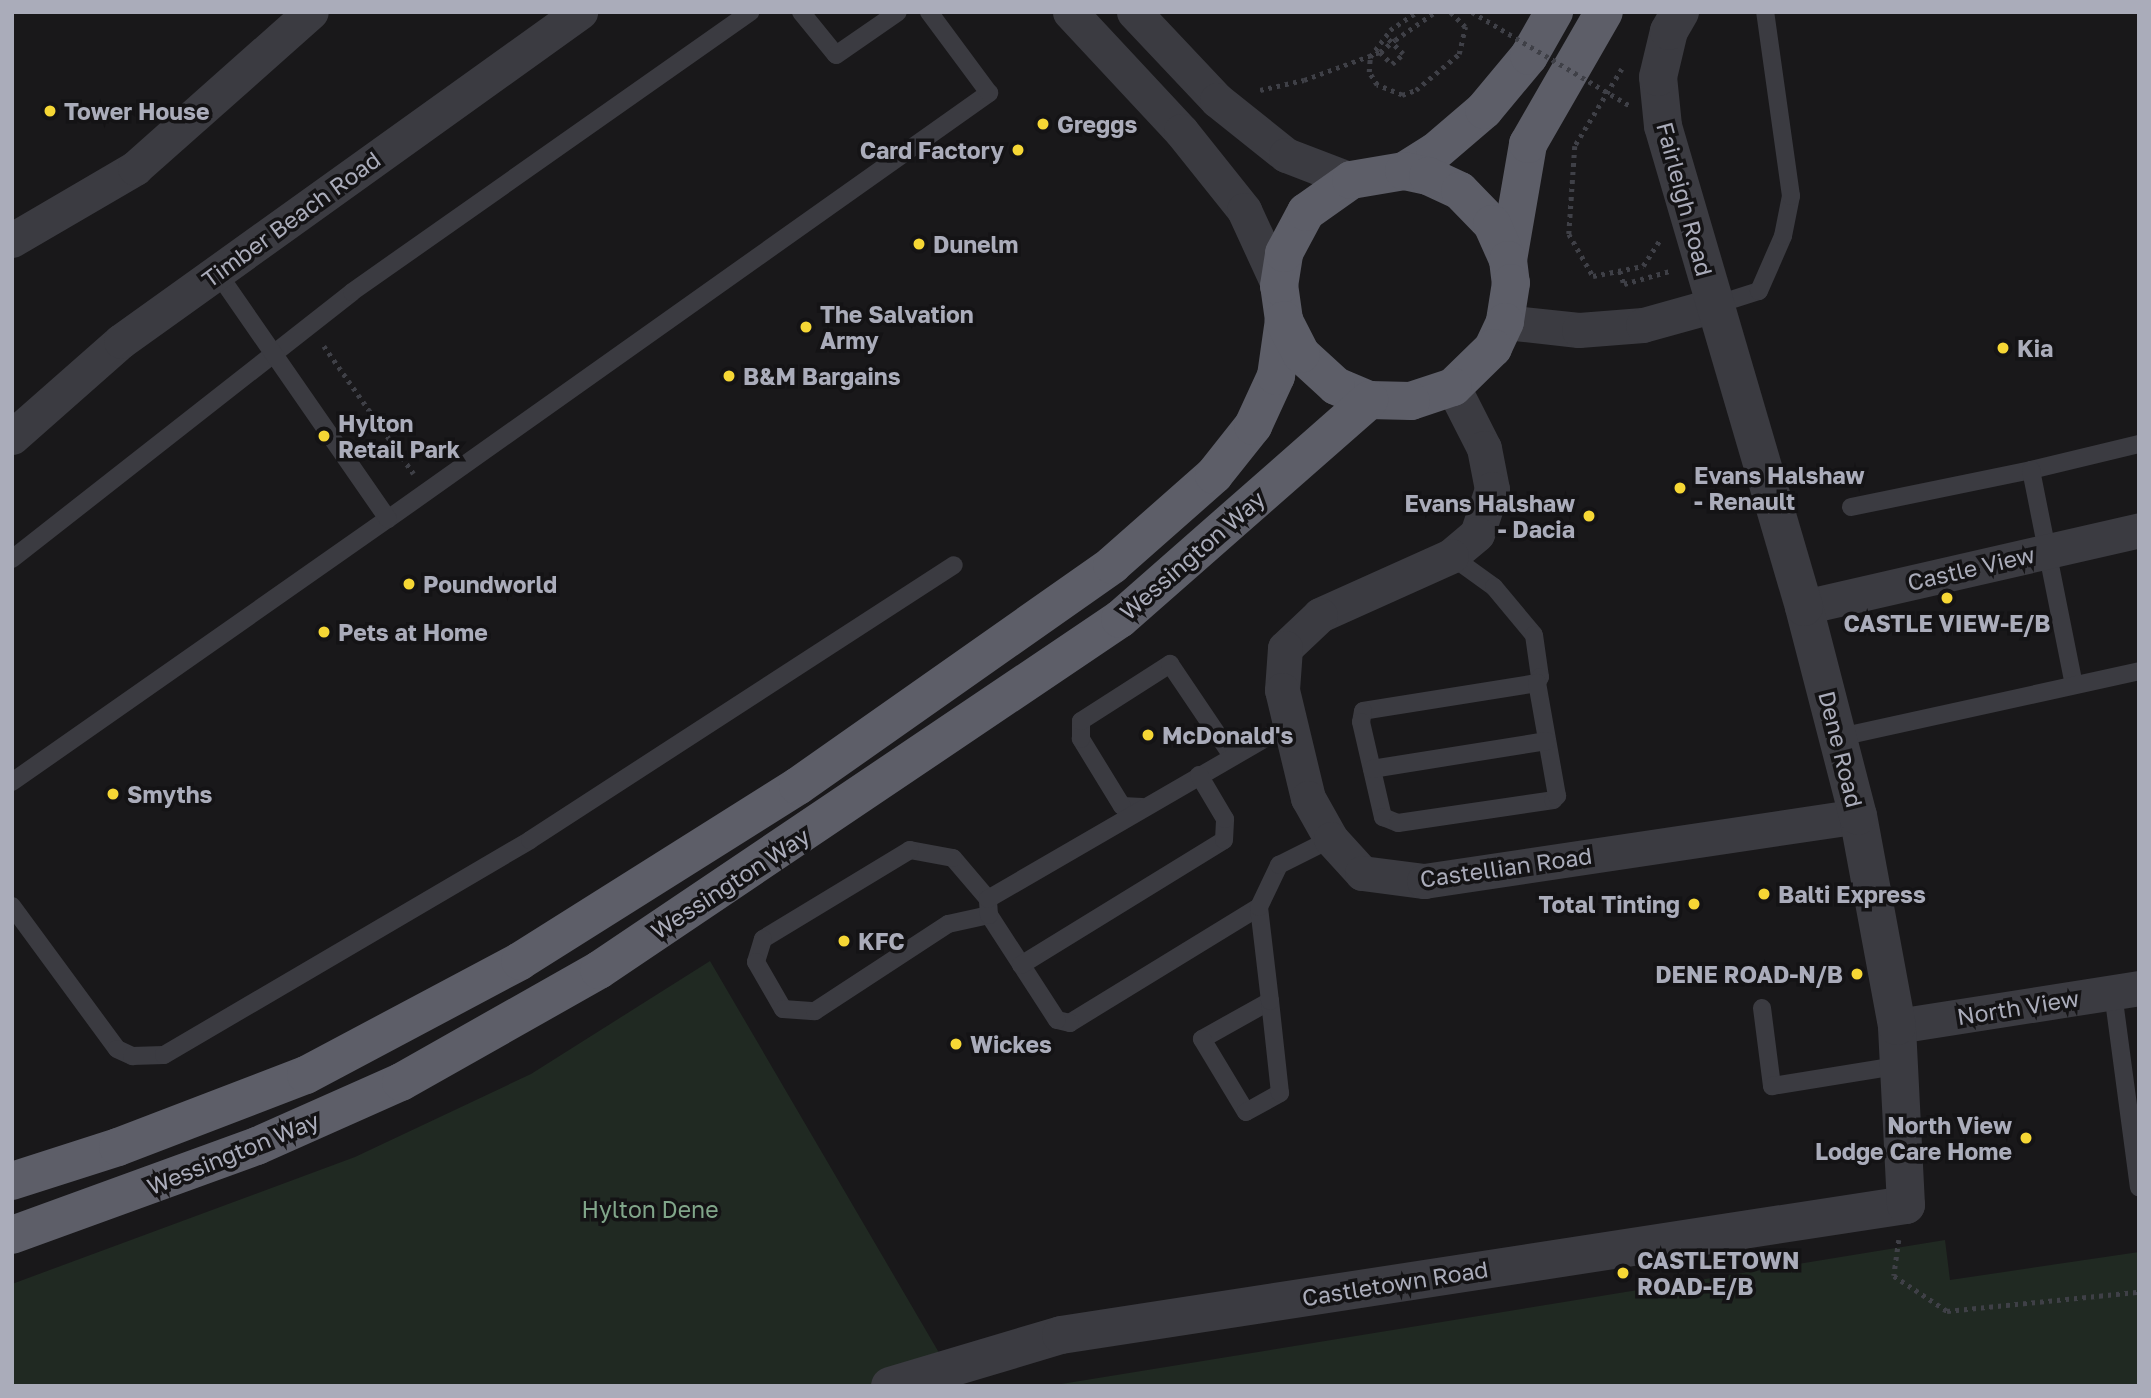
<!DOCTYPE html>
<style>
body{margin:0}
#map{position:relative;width:2151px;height:1398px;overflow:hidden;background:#19181a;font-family:"Golos Text",sans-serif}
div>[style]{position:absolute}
.green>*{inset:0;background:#202922}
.path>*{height:4.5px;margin-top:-2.25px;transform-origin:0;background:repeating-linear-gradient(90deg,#3f4047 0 3.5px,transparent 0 8.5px)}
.service>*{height:18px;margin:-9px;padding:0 9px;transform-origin:9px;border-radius:9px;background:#3b3b41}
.minor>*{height:35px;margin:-17.5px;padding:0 17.5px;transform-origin:17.5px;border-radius:17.5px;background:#3b3b41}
.tertiary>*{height:38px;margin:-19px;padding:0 19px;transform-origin:19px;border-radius:19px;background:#3b3b41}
.trunk>*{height:38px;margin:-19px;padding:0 19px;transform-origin:19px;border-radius:19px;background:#5d5e68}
.path-bridge>*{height:4.5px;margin-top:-2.25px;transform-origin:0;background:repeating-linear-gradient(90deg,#3f4047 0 3.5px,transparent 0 8.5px)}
.dots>*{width:19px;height:19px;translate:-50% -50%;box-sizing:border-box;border:4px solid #141315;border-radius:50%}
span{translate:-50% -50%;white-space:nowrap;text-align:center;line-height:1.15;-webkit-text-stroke:7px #141315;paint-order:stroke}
.poi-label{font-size:23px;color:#aaacba;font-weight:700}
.left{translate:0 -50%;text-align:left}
.right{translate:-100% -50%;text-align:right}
.street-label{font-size:23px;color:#aaacba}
.park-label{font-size:23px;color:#81a68a}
.frame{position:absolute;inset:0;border:14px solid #aaacba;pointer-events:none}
</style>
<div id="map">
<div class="green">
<div style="clip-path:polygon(710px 961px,938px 1351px,964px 1386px,12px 1386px,12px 1284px,355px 1157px,531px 1074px)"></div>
<div style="clip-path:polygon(1945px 1240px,1950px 1280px,2139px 1252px,2139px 1386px,1049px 1386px)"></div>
</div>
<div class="path">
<div style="left:1395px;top:40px;width:49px;rotate:-35deg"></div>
<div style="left:1622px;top:69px;width:90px;rotate:121.4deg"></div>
<div style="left:1575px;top:146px;width:88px;rotate:93.9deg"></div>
<div style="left:1569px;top:234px;width:48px;rotate:60.3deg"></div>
<div style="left:1593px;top:276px;width:51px;rotate:-11.3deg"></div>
<div style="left:1643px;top:266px;width:31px;rotate:-57deg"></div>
<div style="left:1260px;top:90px;width:45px;rotate:-12.8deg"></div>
<div style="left:1304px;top:80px;width:81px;rotate:-20.2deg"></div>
<div style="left:1380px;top:52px;width:17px;rotate:45deg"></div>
<div style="left:1392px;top:64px;width:15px;rotate:-42deg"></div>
<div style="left:1403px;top:54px;width:25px;rotate:-135deg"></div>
<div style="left:1402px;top:95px;width:15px;rotate:-20deg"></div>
<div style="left:1416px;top:90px;width:56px;rotate:-39.9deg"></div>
<div style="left:1459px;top:54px;width:28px;rotate:-77deg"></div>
<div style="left:1465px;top:27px;width:21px;rotate:-135deg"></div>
<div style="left:1620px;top:271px;width:14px;rotate:73deg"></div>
<div style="left:1624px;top:284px;width:48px;rotate:-15.8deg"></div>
<div style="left:324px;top:346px;width:156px;rotate:54.9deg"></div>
<div style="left:1899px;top:1240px;width:36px;rotate:98deg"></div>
<div style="left:1894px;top:1276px;width:64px;rotate:33.4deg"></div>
<div style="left:1947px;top:1311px;width:193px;rotate:-5.7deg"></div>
</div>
<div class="service">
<div style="left:801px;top:12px;width:55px;rotate:50.9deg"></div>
<div style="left:836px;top:55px;width:75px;rotate:-34.7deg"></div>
<div style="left:1715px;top:305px;width:46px;rotate:-17.7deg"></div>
<div style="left:1759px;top:291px;width:60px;rotate:-66.4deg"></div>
<div style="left:1783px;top:236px;width:41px;rotate:-78.7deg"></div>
<div style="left:1791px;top:196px;width:186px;rotate:-98deg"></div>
<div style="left:2031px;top:470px;width:111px;rotate:-13.5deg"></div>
<div style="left:1851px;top:507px;width:184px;rotate:-11.6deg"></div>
<div style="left:2031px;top:470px;width:219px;rotate:78.7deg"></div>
<div style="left:388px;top:519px;width:737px;rotate:-35.33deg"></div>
<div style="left:989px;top:93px;width:101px;rotate:-126.5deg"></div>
<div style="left:1451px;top:556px;width:53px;rotate:35.8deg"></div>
<div style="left:1494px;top:587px;width:62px;rotate:50.2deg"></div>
<div style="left:1534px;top:635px;width:42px;rotate:81.9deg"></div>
<div style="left:1540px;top:677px;width:7px;rotate:117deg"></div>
<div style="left:1537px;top:683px;width:176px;rotate:170.9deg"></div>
<div style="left:1363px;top:711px;width:11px;rotate:100deg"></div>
<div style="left:1361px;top:722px;width:98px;rotate:77deg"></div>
<div style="left:1383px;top:817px;width:16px;rotate:22deg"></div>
<div style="left:1398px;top:823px;width:157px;rotate:-8.4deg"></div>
<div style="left:1553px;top:800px;width:6px;rotate:-45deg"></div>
<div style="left:1557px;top:796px;width:115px;rotate:-100deg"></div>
<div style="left:12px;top:559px;width:432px;rotate:-38.1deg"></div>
<div style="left:352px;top:292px;width:487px;rotate:-35.1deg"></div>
<div style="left:1840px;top:737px;width:306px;rotate:-12.4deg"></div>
<div style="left:1372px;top:769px;width:177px;rotate:-9.1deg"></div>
<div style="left:12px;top:782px;width:459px;rotate:-35deg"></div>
<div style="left:388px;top:519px;width:300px;rotate:-124.7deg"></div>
<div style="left:1142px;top:807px;width:20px;rotate:-177deg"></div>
<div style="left:1122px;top:806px;width:79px;rotate:-121.5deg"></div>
<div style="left:1081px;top:739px;width:18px;rotate:-90deg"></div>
<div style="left:1081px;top:721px;width:106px;rotate:-32.6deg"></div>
<div style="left:1170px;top:664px;width:111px;rotate:56deg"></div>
<div style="left:988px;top:899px;width:54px;rotate:-130.5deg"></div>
<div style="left:953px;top:858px;width:44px;rotate:-169.5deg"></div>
<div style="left:910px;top:850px;width:172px;rotate:148.8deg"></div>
<div style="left:763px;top:939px;width:24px;rotate:107deg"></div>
<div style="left:756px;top:962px;width:54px;rotate:60.1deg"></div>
<div style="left:783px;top:1009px;width:32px;rotate:4deg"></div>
<div style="left:815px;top:1011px;width:159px;rotate:-33.2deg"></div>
<div style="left:948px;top:924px;width:42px;rotate:-12.4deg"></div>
<div style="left:12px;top:906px;width:177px;rotate:53.7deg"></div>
<div style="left:117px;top:1049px;width:17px;rotate:25deg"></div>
<div style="left:132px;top:1056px;width:32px;rotate:-2deg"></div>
<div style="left:164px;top:1055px;width:424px;rotate:-30.4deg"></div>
<div style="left:530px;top:840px;width:505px;rotate:-32.97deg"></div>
<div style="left:1259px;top:907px;width:222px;rotate:148.5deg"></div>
<div style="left:1070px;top:1023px;width:13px;rotate:-167deg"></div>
<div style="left:1057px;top:1020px;width:125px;rotate:-122.9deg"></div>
<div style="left:989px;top:915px;width:16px;rotate:-94deg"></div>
<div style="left:988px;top:899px;width:347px;rotate:-30.1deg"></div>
<div style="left:1021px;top:965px;width:238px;rotate:-31.6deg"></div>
<div style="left:1224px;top:840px;width:21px;rotate:-87deg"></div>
<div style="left:1225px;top:819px;width:51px;rotate:-120.6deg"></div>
<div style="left:2113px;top:993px;width:196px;rotate:82.4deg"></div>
<div style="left:1270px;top:1001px;width:78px;rotate:150.8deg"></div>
<div style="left:1202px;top:1039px;width:85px;rotate:58.9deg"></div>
<div style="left:1246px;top:1112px;width:39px;rotate:-29deg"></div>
<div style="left:1280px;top:1093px;width:93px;rotate:-96.2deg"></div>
<div style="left:1270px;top:1001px;width:95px;rotate:-96.7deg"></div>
<div style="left:1259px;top:907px;width:47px;rotate:-64.5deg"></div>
<div style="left:1279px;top:865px;width:58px;rotate:-26.6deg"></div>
<div style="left:1762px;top:1008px;width:79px;rotate:82.7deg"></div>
<div style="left:1772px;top:1086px;width:131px;rotate:-9.2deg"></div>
</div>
<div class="minor">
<div style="left:1070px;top:12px;width:163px;rotate:47deg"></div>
<div style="left:1181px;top:131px;width:101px;rotate:51.4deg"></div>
<div style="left:1244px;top:210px;width:84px;rotate:65.3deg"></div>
<div style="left:1134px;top:12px;width:121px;rotate:46.7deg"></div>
<div style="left:1217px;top:100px;width:88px;rotate:38.6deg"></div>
<div style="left:1286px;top:155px;width:70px;rotate:21deg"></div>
<div style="left:12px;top:240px;width:143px;rotate:-30.3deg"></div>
<div style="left:135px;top:168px;width:235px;rotate:-41.6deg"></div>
<div style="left:1505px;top:322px;width:74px;rotate:6.2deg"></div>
<div style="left:1579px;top:330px;width:64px;rotate:-4.5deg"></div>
<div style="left:1643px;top:325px;width:75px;rotate:-15.5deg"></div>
<div style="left:1453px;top:387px;width:68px;rotate:63.1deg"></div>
<div style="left:1484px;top:448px;width:42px;rotate:79deg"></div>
<div style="left:1492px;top:489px;width:47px;rotate:108.4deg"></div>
<div style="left:1477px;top:534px;width:34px;rotate:140deg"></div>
<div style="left:1451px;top:556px;width:144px;rotate:155.8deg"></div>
<div style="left:1320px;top:615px;width:48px;rotate:136.7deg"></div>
<div style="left:1285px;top:648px;width:42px;rotate:94.1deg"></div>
<div style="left:1282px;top:690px;width:111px;rotate:76.5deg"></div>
<div style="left:1308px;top:798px;width:47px;rotate:60.7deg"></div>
<div style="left:1331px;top:839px;width:46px;rotate:47.6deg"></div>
<div style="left:1362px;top:873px;width:63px;rotate:7.4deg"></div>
<div style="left:1424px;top:881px;width:439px;rotate:-8.5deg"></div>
<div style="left:12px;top:437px;width:145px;rotate:-41.4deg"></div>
<div style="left:121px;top:341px;width:565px;rotate:-35.63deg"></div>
<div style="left:1804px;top:607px;width:344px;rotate:-12.9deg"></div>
<div style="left:1897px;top:1026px;width:245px;rotate:-8.9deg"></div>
</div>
<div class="tertiary">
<div style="left:890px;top:1386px;width:178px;rotate:-16.6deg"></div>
<div style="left:1061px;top:1335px;width:855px;rotate:-8.75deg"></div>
<div style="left:1906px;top:1205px;width:179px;rotate:-92.9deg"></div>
<div style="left:1897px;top:1026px;width:214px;rotate:-100.5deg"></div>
<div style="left:1858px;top:816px;width:216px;rotate:-104.5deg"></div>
<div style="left:1804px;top:607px;width:501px;rotate:-106.34deg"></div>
<div style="left:1663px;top:126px;width:49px;rotate:-95.8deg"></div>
<div style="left:1658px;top:77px;width:47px;rotate:-76.6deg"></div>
<div style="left:1669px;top:31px;width:22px;rotate:-60deg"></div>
</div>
<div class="trunk">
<div style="left:1404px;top:171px;width:36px;rotate:-32deg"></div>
<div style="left:1435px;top:152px;width:65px;rotate:-40.6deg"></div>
<div style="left:1484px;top:110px;width:70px;rotate:-50.2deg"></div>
<div style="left:1529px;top:56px;width:51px;rotate:-60.4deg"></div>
<div style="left:1508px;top:260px;width:118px;rotate:-80.2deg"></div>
<div style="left:1528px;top:144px;width:152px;rotate:-60.1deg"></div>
<div style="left:12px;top:1181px;width:111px;rotate:-17.8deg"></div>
<div style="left:118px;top:1147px;width:201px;rotate:-21deg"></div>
<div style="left:306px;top:1075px;width:242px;rotate:-28deg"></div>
<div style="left:520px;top:961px;width:328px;rotate:-32.2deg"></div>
<div style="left:798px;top:786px;width:384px;rotate:-35.1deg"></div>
<div style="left:1112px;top:565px;width:136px;rotate:-41.4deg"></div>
<div style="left:1214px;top:475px;width:63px;rotate:-51.5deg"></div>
<div style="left:1253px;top:426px;width:55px;rotate:-65.3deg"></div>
<div style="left:1276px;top:376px;width:57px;rotate:-81.9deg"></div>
<div style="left:1284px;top:320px;width:34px;rotate:-98deg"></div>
<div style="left:1279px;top:286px;width:33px;rotate:-81deg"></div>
<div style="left:1284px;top:253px;width:47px;rotate:-61.8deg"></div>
<div style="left:1306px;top:212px;width:55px;rotate:-35.4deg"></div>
<div style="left:1351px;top:180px;width:54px;rotate:-9.6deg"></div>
<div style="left:1404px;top:171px;width:25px;rotate:12deg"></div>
<div style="left:1428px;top:176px;width:35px;rotate:25deg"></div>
<div style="left:1460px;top:191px;width:46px;rotate:45.9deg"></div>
<div style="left:1492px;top:224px;width:39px;rotate:66deg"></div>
<div style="left:1508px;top:260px;width:23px;rotate:83deg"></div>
<div style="left:1511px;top:283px;width:39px;rotate:99deg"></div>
<div style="left:1505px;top:322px;width:29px;rotate:115deg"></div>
<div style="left:1493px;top:348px;width:56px;rotate:135.7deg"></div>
<div style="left:1453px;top:387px;width:44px;rotate:161.6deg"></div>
<div style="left:1411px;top:401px;width:42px;rotate:-178.6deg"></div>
<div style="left:1369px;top:400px;width:36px;rotate:-157deg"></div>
<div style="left:1336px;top:386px;width:47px;rotate:-137.6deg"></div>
<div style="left:1301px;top:354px;width:38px;rotate:-117deg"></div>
<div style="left:12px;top:1235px;width:261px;rotate:-20deg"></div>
<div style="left:257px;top:1146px;width:158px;rotate:-24deg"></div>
<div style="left:401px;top:1082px;width:227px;rotate:-29.5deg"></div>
<div style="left:599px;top:970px;width:628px;rotate:-33.97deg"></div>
<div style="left:1120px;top:619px;width:332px;rotate:-41.3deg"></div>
</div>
<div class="path-bridge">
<div style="left:1472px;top:12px;width:186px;rotate:30.7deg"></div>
<div style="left:1380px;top:52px;width:19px;rotate:-39deg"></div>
<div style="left:1402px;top:95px;width:27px;rotate:-158deg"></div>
<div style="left:1377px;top:85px;width:15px;rotate:-122deg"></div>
<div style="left:1369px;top:72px;width:15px;rotate:-86deg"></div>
<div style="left:1370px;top:57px;width:34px;rotate:-53deg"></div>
<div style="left:1390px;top:30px;width:32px;rotate:-34deg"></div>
</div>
<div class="dots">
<div style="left:50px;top:111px;background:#f6d735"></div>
<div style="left:1043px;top:124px;background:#f6d735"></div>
<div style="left:1018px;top:150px;background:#f6d735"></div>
<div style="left:919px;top:244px;background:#f6d735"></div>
<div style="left:806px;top:327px;background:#f6d735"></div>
<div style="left:2003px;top:348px;background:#f6d735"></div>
<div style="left:729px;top:376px;background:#f6d735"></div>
<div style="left:324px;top:436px;background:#f6d735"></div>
<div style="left:1680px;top:488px;background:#f6d735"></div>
<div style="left:1589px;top:516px;background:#f6d735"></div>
<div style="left:409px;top:584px;background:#f6d735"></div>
<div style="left:1947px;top:598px;background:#f6d735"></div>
<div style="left:324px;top:632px;background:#f6d735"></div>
<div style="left:1148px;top:735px;background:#f6d735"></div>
<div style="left:113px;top:794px;background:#f6d735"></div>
<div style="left:1764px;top:894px;background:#f6d735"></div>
<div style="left:1694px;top:904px;background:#f6d735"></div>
<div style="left:844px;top:941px;background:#f6d735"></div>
<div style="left:1857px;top:974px;background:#f6d735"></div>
<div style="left:956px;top:1044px;background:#f6d735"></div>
<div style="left:2026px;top:1138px;background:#f6d735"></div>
<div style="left:1623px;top:1273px;background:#f6d735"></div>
</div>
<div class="poi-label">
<span class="left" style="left:64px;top:111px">Tower House</span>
<span class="left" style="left:1057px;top:124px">Greggs</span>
<span class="right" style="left:1004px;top:150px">Card Factory</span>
<span class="left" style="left:933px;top:244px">Dunelm</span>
<span class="left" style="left:820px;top:327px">The Salvation<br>Army</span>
<span class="left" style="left:2017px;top:348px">Kia</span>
<span class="left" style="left:743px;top:376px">B&amp;M Bargains</span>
<span class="left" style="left:338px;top:436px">Hylton<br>Retail Park</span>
<span class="left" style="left:1694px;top:488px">Evans Halshaw<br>- Renault</span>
<span class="right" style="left:1575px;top:516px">Evans Halshaw<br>- Dacia</span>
<span class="left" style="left:423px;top:584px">Poundworld</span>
<span style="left:1947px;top:623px">CASTLE VIEW-E/B</span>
<span class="left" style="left:338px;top:632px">Pets at Home</span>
<span class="left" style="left:1162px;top:735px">McDonald's</span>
<span class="left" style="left:127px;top:794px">Smyths</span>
<span class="left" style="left:1778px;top:894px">Balti Express</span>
<span class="right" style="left:1680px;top:904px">Total Tinting</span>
<span class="left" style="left:858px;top:941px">KFC</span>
<span class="right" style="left:1843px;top:974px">DENE ROAD-N/B</span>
<span class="left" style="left:970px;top:1044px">Wickes</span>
<span class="right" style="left:2012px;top:1138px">North View<br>Lodge Care Home</span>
<span class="left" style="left:1637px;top:1273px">CASTLETOWN<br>ROAD-E/B</span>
</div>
<div class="street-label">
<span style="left:1685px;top:199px;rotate:75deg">Fairleigh Road</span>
<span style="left:291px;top:219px;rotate:-36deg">Timber Beach Road</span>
<span style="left:1192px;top:555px;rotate:-41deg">Wessington Way</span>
<span style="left:1971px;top:568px;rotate:-13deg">Castle View</span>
<span style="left:1841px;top:749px;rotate:76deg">Dene Road</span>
<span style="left:1506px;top:867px;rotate:-8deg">Castellian Road</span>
<span style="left:730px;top:883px;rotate:-33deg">Wessington Way</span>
<span style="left:2018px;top:1007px;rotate:-9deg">North View</span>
<span style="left:233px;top:1153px;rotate:-22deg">Wessington Way</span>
<span style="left:1395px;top:1283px;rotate:-9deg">Castletown Road</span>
</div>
<div class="park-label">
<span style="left:650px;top:1209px">Hylton Dene</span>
</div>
<div class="frame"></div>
</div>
